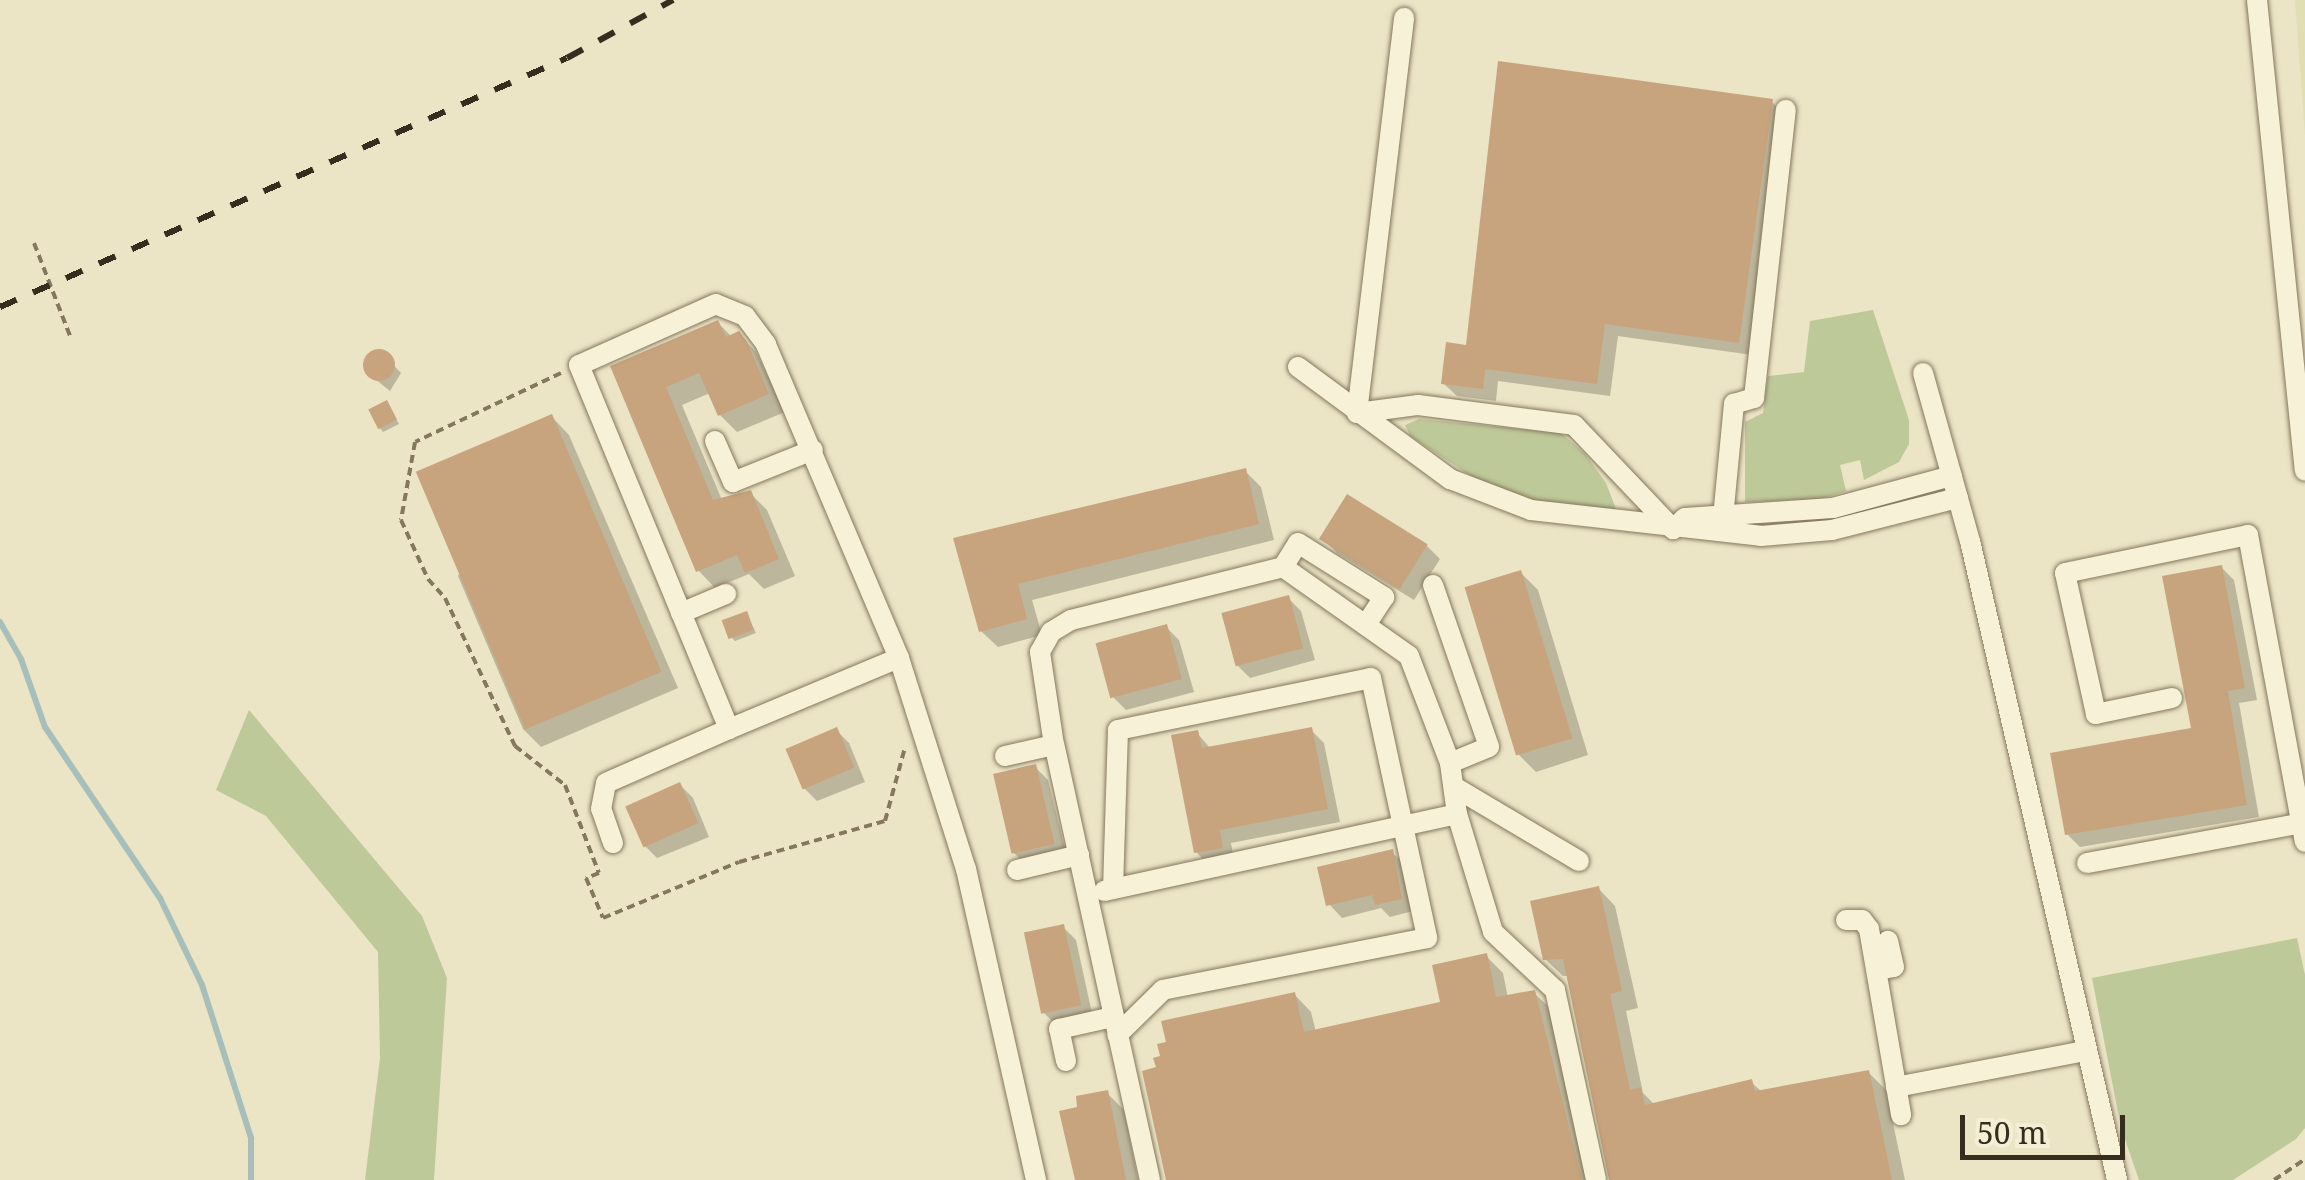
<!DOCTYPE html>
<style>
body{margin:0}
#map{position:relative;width:2305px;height:1180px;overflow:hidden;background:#ebe4c5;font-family:"Noto Serif",serif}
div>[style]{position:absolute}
.farmland>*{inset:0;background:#e1deb3}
.green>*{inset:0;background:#bec99a}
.shadow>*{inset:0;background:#0003}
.stream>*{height:6px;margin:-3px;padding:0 3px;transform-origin:3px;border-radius:3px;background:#a6bfbb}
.building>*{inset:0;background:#c7a47d;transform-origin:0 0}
.round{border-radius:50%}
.path>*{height:4px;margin-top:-2px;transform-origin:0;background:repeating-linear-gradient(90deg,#85775c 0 8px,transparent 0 13px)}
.roads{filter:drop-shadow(0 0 2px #85775c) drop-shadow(0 0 2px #85775c)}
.minor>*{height:20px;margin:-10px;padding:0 10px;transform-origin:10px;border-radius:10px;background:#f7f1d8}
.rail>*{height:6px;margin-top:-3px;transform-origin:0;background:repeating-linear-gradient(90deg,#362d1f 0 18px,transparent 0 36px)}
span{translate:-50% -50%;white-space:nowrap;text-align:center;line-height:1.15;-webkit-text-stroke:8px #f3eed4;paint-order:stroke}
.scale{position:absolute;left:1960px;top:1115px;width:165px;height:45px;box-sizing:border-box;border:5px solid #362d1f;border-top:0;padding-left:12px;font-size:30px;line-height:35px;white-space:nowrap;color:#362d1f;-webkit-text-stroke:8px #f3eed4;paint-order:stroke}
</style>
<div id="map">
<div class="farmland">
<div style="clip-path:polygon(2295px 0,2305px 0,2305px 135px)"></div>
</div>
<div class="green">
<div style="clip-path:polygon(1873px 310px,1909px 420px,1909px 444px,1899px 462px,1864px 480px,1860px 460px,1840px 465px,1846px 491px,1817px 500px,1745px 502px,1745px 422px,1763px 413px,1768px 376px,1804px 372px,1810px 321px)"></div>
<div style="clip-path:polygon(1419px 419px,1561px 433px,1585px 454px,1606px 483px,1616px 509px,1602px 513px,1522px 498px,1477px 480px,1410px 436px,1405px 425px)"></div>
<div style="clip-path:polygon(249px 710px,422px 916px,447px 978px,434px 1180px,365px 1180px,380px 1058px,378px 952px,266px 816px,216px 790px)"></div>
<div style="clip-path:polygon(2297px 938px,2305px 975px,2305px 1128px,2296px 1139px,2233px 1180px,2139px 1180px,2121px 1128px,2092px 978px)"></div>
</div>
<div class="shadow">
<div style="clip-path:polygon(1772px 102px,1785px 115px,1752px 355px,1618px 336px,1610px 396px,1498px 381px,1496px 401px,1457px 396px,1443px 383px,1468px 348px)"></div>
<div style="clip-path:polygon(718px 323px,732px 337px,739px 334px,756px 352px,785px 412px,737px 432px,720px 415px,710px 393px,682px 405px,722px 500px,750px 493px,767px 510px,795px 576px,764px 589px,749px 574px,715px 588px,698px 570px,613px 368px)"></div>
<div style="clip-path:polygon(381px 352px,401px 373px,390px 391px,370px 375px,366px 363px,369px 356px)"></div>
<div style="clip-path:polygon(387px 403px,399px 424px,383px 432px,380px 428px)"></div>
<div style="clip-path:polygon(552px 417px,569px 435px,678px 688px,541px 747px,523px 729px,458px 576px)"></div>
<div style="clip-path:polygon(1245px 471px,1261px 487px,1274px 540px,1032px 600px,1042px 635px,998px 647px,981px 631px,956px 539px)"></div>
<div style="clip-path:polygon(1348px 498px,1427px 546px,1440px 559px,1414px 600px,1337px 553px,1324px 540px)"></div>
<div style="clip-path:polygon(2221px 567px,2234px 580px,2257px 700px,2239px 703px,2259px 817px,2080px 847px,2067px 834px,2194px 730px)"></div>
<div style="clip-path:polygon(1520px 572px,1538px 590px,1588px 755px,1536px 772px,1518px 754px)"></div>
<div style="clip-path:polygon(1288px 598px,1301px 611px,1315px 660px,1250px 678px,1237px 665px)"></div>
<div style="clip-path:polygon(746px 613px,756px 633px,735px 641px,731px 637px)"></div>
<div style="clip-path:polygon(1166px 627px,1179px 640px,1194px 692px,1126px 710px,1113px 697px)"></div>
<div style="clip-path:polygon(836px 730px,849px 743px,865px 782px,817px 801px,804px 788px)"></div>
<div style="clip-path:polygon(1311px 730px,1324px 743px,1340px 822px,1231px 843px,1234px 860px,1209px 865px,1196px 852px,1197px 733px,1211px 749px)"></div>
<div style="clip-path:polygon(1035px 767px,1048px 780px,1067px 857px,1027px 866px,1014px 853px)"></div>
<div style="clip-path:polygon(680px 785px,693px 798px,709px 837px,657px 858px,644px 845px)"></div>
<div style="clip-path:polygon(1392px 852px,1405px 865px,1413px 911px,1390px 917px,1381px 908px,1342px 918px,1329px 904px)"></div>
<div style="clip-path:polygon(1598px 888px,1615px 906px,1638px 1008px,1626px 1011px,1643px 1093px,1655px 1105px,1751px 1082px,1762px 1092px,1868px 1072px,1886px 1090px,1905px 1180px,1611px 1180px,1569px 976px,1563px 976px,1545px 959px)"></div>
<div style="clip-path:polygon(1063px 927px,1076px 940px,1093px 1018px,1057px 1026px,1044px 1013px)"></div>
<div style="clip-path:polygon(1486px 956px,1503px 973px,1508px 998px,1534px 993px,1552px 1010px,1593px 1180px,1169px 1180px,1159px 1069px,1294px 994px,1311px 1012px,1316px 1032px,1443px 1004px)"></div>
<div style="clip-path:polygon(1107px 1093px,1124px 1110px,1138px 1180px,1077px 1180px,1080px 1109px)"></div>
</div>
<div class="stream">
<div style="left:0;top:622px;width:43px;rotate:60.4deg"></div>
<div style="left:21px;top:659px;width:72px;rotate:70.6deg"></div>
<div style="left:45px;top:727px;width:206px;rotate:56.1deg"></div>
<div style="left:160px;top:898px;width:97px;rotate:64.2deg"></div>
<div style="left:202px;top:985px;width:161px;rotate:72.2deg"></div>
<div style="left:251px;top:1138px;width:42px;rotate:90deg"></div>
</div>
<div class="building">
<div style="clip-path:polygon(1498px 61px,1773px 99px,1739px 343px,1605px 324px,1597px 384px,1485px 369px,1483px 389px,1441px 384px,1446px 342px,1466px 345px)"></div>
<div style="clip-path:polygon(718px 320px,726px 337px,739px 331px,747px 342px,769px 394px,718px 416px,699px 373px,666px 387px,713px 500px,751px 490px,779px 559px,745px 573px,737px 555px,696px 572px,610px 366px)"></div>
<div class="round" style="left:363px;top:349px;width:32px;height:32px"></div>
<div style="left:387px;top:400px;width:22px;height:21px;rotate:63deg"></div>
<div style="left:552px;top:414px;width:280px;height:148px;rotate:67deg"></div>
<div style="clip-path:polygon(1246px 468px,1259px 524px,1018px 584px,1027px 619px,979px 632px,953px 538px)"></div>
<div style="left:1347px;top:494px;width:95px;height:53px;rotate:32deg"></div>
<div style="clip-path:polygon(2222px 565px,2245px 688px,2228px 691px,2247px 805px,2065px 835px,2050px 753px,2191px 728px,2162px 576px)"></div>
<div style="left:1521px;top:570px;width:176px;height:59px;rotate:73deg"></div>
<div style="left:1289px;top:595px;width:55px;height:70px;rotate:75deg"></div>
<div style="left:747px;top:611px;width:20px;height:27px;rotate:70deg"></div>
<div style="left:1167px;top:624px;width:57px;height:74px;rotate:75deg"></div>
<div style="left:837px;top:727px;width:44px;height:56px;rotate:67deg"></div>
<div style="clip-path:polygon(1312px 727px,1328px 809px,1220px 830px,1223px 848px,1194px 853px,1171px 735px,1198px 730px,1202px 748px)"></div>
<div style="left:1036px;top:764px;width:82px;height:44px;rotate:77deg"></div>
<div style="left:680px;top:782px;width:45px;height:60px;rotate:66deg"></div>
<div style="clip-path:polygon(1393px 849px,1402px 899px,1375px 905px,1372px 895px,1326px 906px,1317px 867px)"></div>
<div style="clip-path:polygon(1599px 886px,1622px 991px,1610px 994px,1630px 1090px,1641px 1087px,1645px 1105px,1752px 1079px,1755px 1091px,1869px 1070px,1892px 1180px,1609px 1180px,1563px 959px,1543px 960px,1530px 901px)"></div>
<div style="left:1064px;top:924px;width:83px;height:41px;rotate:78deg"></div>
<div style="clip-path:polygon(1487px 953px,1496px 997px,1535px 990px,1582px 1180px,1166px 1180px,1142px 1071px,1156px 1067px,1153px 1058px,1160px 1056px,1157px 1044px,1166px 1042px,1161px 1021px,1295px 992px,1304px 1032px,1440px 1002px,1432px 965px)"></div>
<div style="clip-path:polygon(1108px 1090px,1126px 1180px,1075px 1180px,1059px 1111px,1077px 1107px,1076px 1096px)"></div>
</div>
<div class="path">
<div style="left:34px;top:243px;width:100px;rotate:68.8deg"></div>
<div style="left:561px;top:373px;width:161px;rotate:154.7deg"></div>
<div style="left:415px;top:442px;width:79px;rotate:100.2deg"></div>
<div style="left:401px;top:520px;width:65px;rotate:65.4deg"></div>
<div style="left:428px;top:579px;width:25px;rotate:48deg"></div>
<div style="left:445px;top:598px;width:164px;rotate:64.7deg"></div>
<div style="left:515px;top:746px;width:63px;rotate:38deg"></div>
<div style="left:565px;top:785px;width:94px;rotate:68.9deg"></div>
<div style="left:599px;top:873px;width:14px;rotate:159deg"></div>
<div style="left:586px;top:878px;width:43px;rotate:67deg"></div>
<div style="left:603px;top:918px;width:147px;rotate:-22.4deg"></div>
<div style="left:739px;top:862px;width:152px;rotate:-15.7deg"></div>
<div style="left:885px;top:821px;width:73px;rotate:-74.8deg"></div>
<div style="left:2274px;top:1180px;width:37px;rotate:-34deg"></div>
</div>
<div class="roads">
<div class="minor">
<div style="left:2257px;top:0;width:473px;rotate:84.2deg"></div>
<div style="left:1298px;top:367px;width:189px;rotate:36.4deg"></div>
<div style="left:1450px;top:479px;width:87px;rotate:20.9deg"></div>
<div style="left:1531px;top:510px;width:231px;rotate:6.4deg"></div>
<div style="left:1761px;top:536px;width:71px;rotate:-4.8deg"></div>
<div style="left:1832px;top:530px;width:130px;rotate:-14.3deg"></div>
<div style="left:1923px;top:373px;width:174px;rotate:74.4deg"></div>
<div style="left:1970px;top:541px;width:656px;rotate:77.04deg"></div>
<div style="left:1357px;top:413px;width:62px;rotate:-7.5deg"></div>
<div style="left:1418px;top:405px;width:157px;rotate:7.3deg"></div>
<div style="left:1574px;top:425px;width:144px;rotate:46.4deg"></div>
<div style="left:1673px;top:529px;width:16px;rotate:-43deg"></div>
<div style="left:1685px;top:518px;width:148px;rotate:-3.9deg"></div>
<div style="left:1833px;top:508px;width:123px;rotate:-15.1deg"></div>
<div style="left:1357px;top:413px;width:398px;rotate:-83.2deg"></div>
<div style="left:715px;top:441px;width:45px;rotate:66.3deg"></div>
<div style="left:733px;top:482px;width:86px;rotate:-21.8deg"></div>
<div style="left:1723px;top:518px;width:115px;rotate:-84.5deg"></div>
<div style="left:1734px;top:404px;width:21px;rotate:-17deg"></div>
<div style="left:1754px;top:398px;width:290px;rotate:-83.7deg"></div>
<div style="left:1283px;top:567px;width:28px;rotate:-58deg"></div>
<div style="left:1298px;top:543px;width:102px;rotate:32.1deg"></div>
<div style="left:1384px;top:597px;width:33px;rotate:123deg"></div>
<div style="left:1433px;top:585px;width:171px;rotate:70.9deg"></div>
<div style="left:1489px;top:747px;width:42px;rotate:157.7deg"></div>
<div style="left:681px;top:613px;width:49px;rotate:-22.9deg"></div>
<div style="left:899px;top:658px;width:341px;rotate:-113deg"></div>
<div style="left:766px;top:344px;width:35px;rotate:-127deg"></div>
<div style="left:745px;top:316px;width:31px;rotate:-158deg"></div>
<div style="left:716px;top:304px;width:150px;rotate:156deg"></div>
<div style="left:579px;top:365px;width:394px;rotate:67.6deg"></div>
<div style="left:729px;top:729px;width:184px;rotate:-22.7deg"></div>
<div style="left:899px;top:658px;width:221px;rotate:72.4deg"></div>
<div style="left:966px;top:869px;width:319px;rotate:77.3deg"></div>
<div style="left:2172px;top:698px;width:78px;rotate:168.1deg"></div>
<div style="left:2096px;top:714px;width:144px;rotate:-102.4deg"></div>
<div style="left:2065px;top:573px;width:187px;rotate:-11.7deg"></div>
<div style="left:2248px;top:535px;width:312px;rotate:79.5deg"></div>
<div style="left:1005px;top:756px;width:50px;rotate:-12.7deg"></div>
<div style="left:1456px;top:788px;width:143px;rotate:30.7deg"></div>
<div style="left:613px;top:843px;width:36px;rotate:-109deg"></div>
<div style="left:601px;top:809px;width:26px;rotate:-79deg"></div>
<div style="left:606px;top:783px;width:134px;rotate:-23.7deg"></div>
<div style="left:2087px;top:863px;width:219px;rotate:-10.5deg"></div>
<div style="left:1017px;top:870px;width:64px;rotate:-13.6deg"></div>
<div style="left:1113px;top:889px;width:159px;rotate:-88.2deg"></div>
<div style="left:1118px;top:730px;width:258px;rotate:-11.6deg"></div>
<div style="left:1371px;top:678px;width:266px;rotate:77.8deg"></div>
<div style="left:1427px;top:938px;width:269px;rotate:168.9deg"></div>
<div style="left:1163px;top:990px;width:64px;rotate:135.6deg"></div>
<div style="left:1104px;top:891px;width:361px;rotate:-12.3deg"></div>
<div style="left:1846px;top:920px;width:16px"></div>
<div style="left:1862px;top:920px;width:11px;rotate:52deg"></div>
<div style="left:1869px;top:929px;width:189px;rotate:80.2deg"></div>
<div style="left:1878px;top:970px;width:16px;rotate:-11deg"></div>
<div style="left:1894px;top:967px;width:27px;rotate:-103deg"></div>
<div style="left:1066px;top:1061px;width:33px;rotate:-102deg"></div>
<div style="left:1059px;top:1029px;width:55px;rotate:-12.5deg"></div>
<div style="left:1896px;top:1087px;width:191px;rotate:-10.8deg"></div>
<div style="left:1150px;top:1180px;width:445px;rotate:-102.4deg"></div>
<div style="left:1054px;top:745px;width:94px;rotate:-98.6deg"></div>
<div style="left:1040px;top:652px;width:23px;rotate:-61deg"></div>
<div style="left:1051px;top:632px;width:23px;rotate:-31deg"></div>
<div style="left:1071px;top:620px;width:219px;rotate:-14deg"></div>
<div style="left:1283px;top:567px;width:154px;rotate:35.2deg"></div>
<div style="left:1409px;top:656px;width:115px;rotate:69deg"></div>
<div style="left:1450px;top:763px;width:51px;rotate:82.2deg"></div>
<div style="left:1457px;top:814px;width:123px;rotate:73deg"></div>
<div style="left:1493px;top:932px;width:85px;rotate:43.1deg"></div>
<div style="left:1555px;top:990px;width:194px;rotate:77.8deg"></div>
</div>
</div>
<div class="rail">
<div style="left:0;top:307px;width:619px;rotate:-23.71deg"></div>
<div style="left:567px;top:58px;width:121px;rotate:-28.7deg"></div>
</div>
<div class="scale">50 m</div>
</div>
